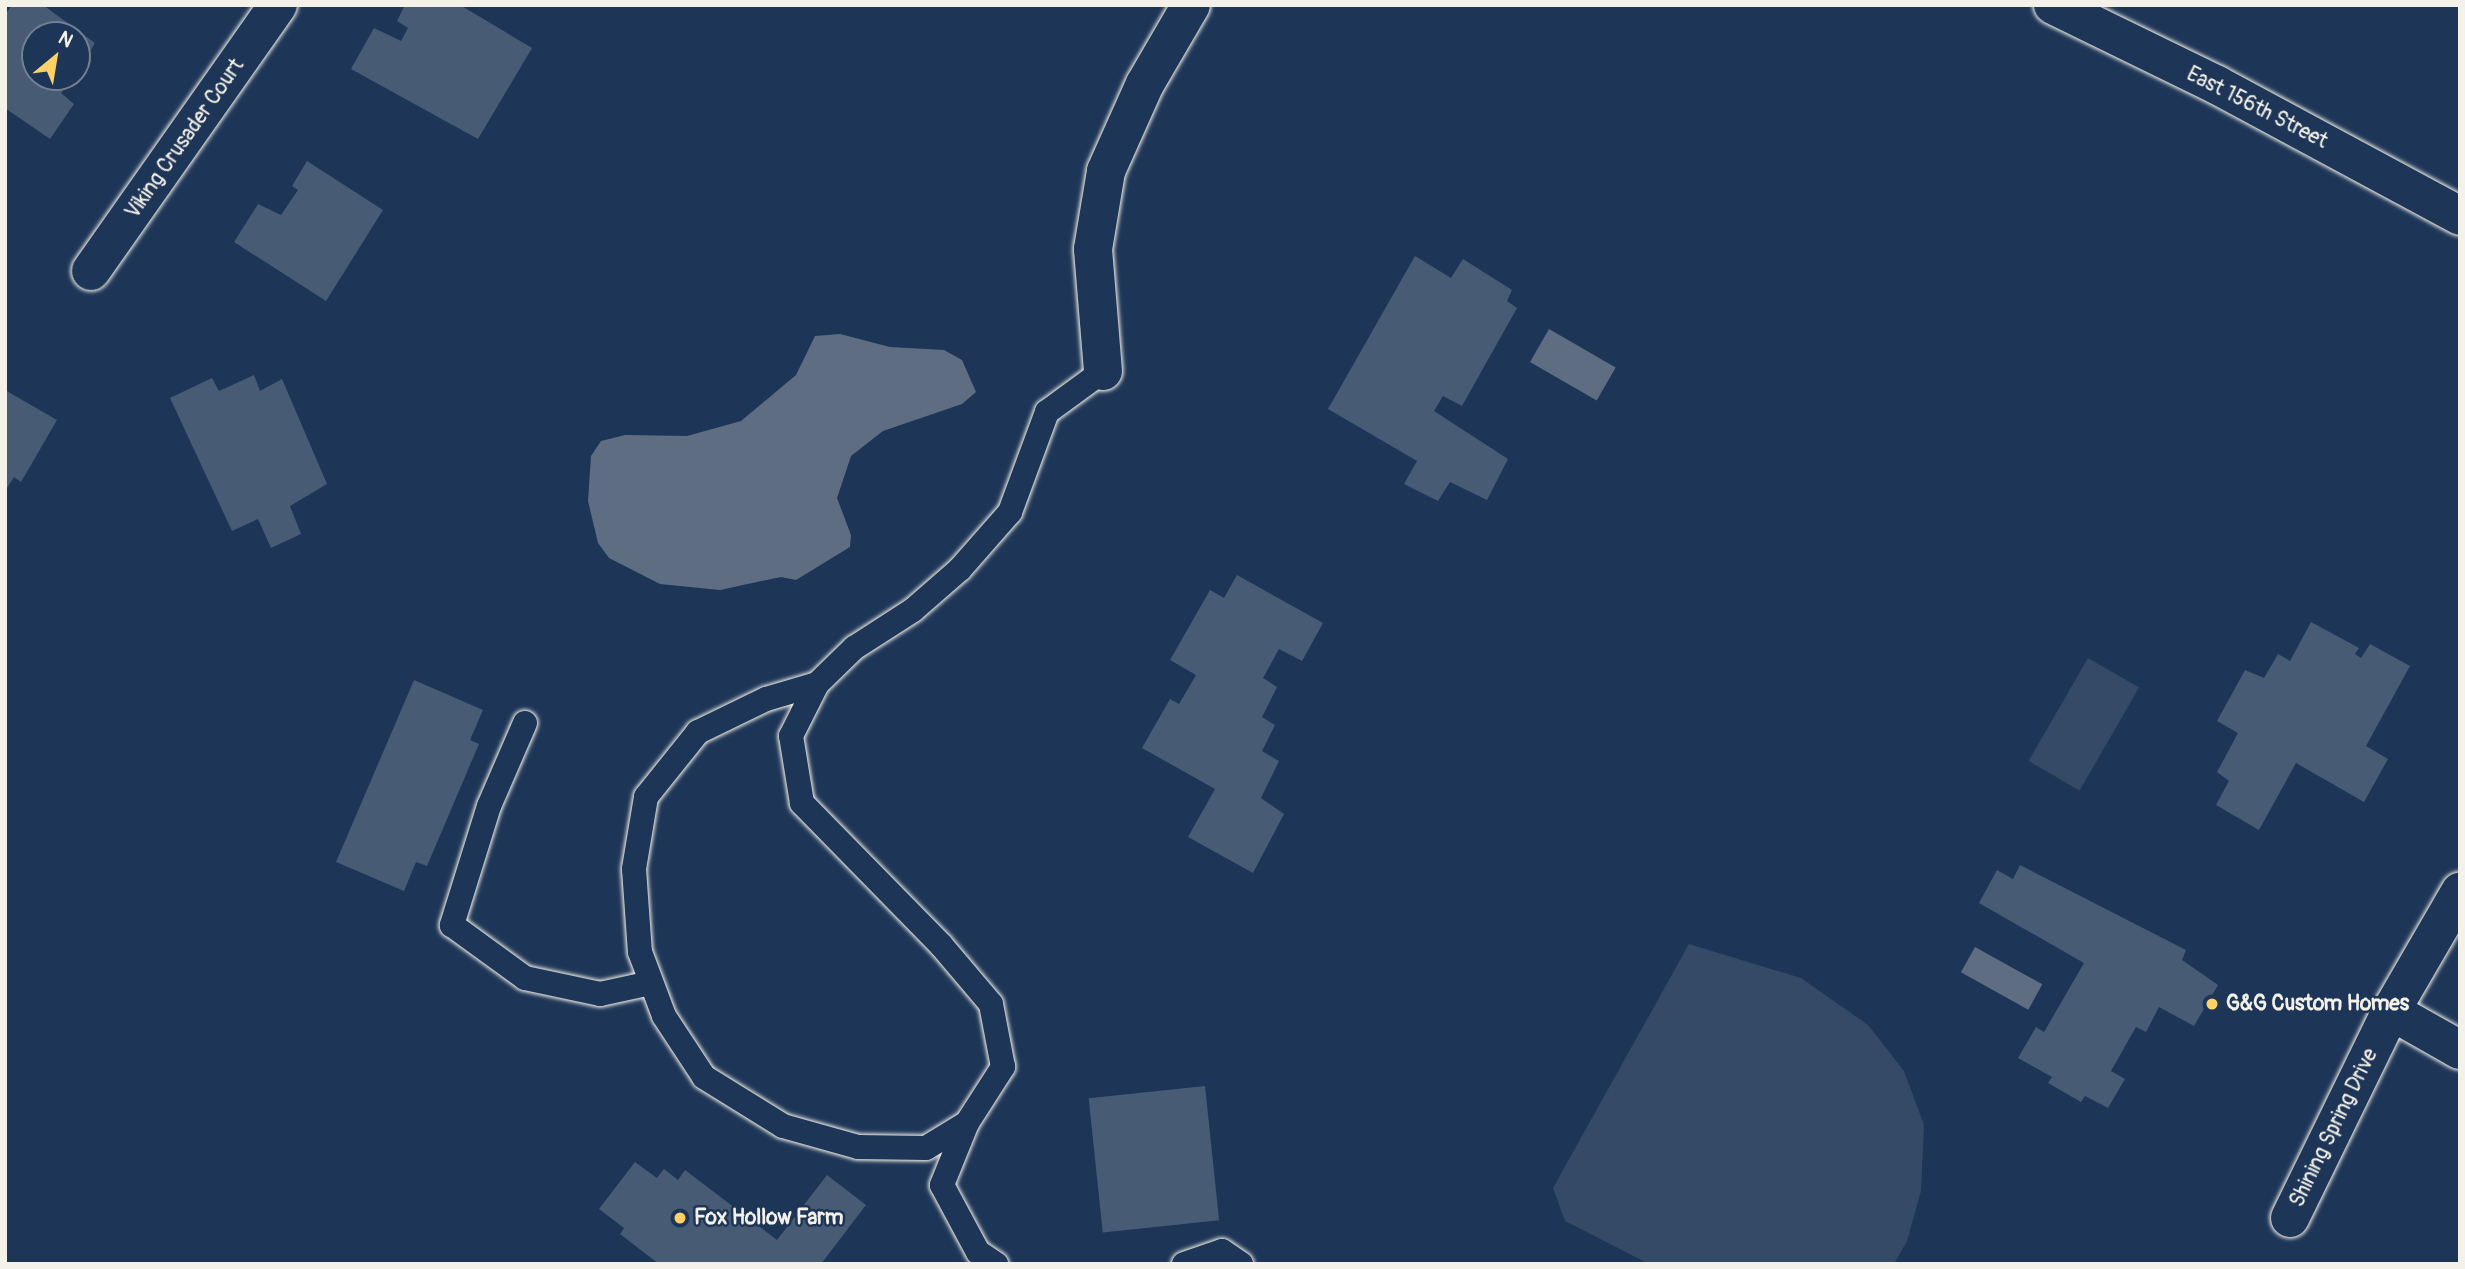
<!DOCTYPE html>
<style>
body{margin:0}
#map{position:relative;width:2465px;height:1269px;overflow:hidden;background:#1d3557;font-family:Pangolin,sans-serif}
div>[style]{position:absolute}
.green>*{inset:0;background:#354a67;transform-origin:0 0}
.water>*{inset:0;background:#5e6d82;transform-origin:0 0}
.building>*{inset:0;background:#485b74;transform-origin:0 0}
.roads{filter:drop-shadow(0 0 2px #f4f1e8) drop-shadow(0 0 2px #f4f1e8)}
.lane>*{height:24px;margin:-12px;padding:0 12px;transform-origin:12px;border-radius:12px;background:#1d3557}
.street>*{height:38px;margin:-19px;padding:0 19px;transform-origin:19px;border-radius:19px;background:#1d3557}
.secondary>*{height:38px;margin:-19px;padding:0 19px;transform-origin:19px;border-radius:19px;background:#1d3557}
.dots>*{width:19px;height:19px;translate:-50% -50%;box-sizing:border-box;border:4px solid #1d3557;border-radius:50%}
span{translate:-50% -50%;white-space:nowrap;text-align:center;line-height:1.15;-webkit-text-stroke:5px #1d3557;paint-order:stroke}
.street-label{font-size:21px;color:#f4f1e8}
.poi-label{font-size:21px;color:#f4f1e8;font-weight:700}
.left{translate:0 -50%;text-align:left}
.frame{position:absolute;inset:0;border:7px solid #f4f1e8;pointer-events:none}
.north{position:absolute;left:21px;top:21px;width:70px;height:70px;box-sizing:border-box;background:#1d3557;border:2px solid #738091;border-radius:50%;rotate:30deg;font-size:19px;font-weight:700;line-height:28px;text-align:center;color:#f4f1e8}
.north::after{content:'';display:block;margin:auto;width:24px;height:32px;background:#ffd166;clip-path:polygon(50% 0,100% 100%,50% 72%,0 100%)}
</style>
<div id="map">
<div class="green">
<div style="left:2088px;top:658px;width:59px;height:119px;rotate:30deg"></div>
<div style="clip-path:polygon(1689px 944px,1801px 978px,1868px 1025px,1904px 1071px,1924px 1125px,1921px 1191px,1907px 1241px,1894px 1264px,1649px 1264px,1565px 1221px,1553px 1188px)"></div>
</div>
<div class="water">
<div style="left:1549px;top:329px;width:77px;height:38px;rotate:30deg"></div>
<div style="clip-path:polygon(840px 334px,890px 347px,944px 350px,962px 360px,976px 392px,962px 404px,883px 431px,851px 456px,837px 498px,851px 535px,850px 547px,796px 580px,781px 577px,720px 590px,660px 584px,609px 558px,598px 543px,588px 501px,591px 456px,601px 441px,625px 435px,687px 436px,741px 421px,796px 375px,815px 336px)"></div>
<div style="left:1975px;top:947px;width:77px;height:29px;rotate:29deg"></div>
</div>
<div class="building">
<div style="clip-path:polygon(12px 5px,43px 5px,95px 43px,77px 73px,77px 35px,35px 35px,35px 77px,74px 77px,61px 93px,74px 104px,50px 139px,5px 108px,5px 15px)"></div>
<div style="clip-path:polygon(405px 5px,460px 5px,532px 48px,478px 139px,351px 69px,374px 28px,401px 41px,408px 28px,397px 21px)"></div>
<div style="clip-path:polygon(307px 161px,383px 210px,326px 301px,234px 242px,258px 204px,281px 215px,298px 190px,292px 186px)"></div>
<div style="clip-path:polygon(1415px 256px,1451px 278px,1463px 259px,1512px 290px,1507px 301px,1517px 308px,1462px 406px,1443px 396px,1434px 411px,1508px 459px,1487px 500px,1450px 482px,1438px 501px,1404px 484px,1417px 461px,1328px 409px)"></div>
<div style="clip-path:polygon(254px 375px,260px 391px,282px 379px,327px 484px,290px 506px,301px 534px,271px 548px,258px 519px,232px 531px,170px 398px,212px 378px,219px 391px)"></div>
<div style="clip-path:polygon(5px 390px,57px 420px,21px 482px,14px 477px,5px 491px)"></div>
<div style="clip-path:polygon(1237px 575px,1323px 623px,1302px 661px,1279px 649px,1263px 678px,1277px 687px,1262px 717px,1275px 725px,1262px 751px,1279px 761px,1261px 798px,1284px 814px,1253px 873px,1188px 837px,1215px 789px,1142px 748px,1170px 699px,1179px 704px,1196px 675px,1170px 660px,1210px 590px,1224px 598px)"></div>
<div style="clip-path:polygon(2311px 622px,2359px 648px,2355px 654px,2361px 658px,2370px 644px,2410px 666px,2366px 746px,2388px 759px,2364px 802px,2296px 763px,2259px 830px,2216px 805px,2229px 781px,2217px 772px,2238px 733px,2217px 721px,2245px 670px,2264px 678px,2278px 654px,2290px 661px)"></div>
<div style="clip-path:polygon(414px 680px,483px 710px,470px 740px,479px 744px,427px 866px,416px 862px,404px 891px,336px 862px)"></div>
<div style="clip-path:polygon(2020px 865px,2186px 950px,2182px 960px,2218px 985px,2194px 1026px,2159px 1007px,2146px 1032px,2136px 1027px,2111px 1071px,2125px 1079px,2108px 1108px,2085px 1096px,2081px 1102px,2048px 1083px,2052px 1077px,2018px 1058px,2036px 1027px,2044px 1032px,2084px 963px,1979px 903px,1997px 870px,2013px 879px)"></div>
<div style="left:1205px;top:1086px;width:135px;height:117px;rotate:84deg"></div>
<div style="clip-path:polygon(635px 1162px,657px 1178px,664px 1169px,678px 1180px,685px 1170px,777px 1240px,827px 1175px,866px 1205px,821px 1264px,659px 1264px,620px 1234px,624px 1228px,599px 1209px)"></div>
</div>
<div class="roads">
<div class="lane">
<div style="left:817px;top:684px;width:53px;rotate:163.6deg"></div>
<div style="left:766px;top:699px;width:76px;rotate:154.1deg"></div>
<div style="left:698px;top:732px;width:83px;rotate:128.7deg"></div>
<div style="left:646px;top:797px;width:73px;rotate:99.5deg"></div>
<div style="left:634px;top:869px;width:83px;rotate:85.9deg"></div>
<div style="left:640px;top:952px;width:68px;rotate:69.4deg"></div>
<div style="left:664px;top:1016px;width:73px;rotate:56.7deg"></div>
<div style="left:704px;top:1077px;width:93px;rotate:31.8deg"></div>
<div style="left:783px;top:1126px;width:78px;rotate:15.6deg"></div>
<div style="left:858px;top:1147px;width:68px;rotate:0.8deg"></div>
<div style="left:926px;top:1148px;width:48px;rotate:-31.4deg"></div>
<div style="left:967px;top:1123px;width:67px;rotate:-57.3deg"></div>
<div style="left:1003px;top:1067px;width:64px;rotate:-100.8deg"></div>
<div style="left:991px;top:1004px;width:77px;rotate:-130.3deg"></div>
<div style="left:941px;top:945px;width:199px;rotate:-134.4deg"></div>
<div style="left:802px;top:803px;width:68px;rotate:-99.3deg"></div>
<div style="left:791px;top:736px;width:58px;rotate:-63.4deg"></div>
<div style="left:817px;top:684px;width:52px;rotate:-44.2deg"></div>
<div style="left:854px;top:648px;width:70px;rotate:-32.8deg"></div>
<div style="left:913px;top:610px;width:62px;rotate:-41.1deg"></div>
<div style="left:960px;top:569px;width:76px;rotate:-48.7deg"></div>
<div style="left:1010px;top:512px;width:107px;rotate:-69.7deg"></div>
<div style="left:1047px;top:412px;width:69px;rotate:-36.2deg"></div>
<div style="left:525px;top:723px;width:90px;rotate:113.4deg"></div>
<div style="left:489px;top:806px;width:125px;rotate:107.3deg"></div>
<div style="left:452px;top:925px;width:90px;rotate:36deg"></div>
<div style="left:525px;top:978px;width:77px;rotate:12deg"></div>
<div style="left:600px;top:994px;width:52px;rotate:-12.2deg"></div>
<div style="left:967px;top:1123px;width:67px;rotate:112deg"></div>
<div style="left:942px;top:1185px;width:76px;rotate:61.8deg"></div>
<div style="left:978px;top:1252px;width:22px;rotate:34deg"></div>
<div style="left:1184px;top:1264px;width:40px;rotate:-18.9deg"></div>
<div style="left:1222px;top:1251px;width:23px;rotate:34deg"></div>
</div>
<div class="street">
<div style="left:91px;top:271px;width:325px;rotate:-54.9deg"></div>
<div style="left:1103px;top:371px;width:122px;rotate:-94.7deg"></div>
<div style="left:1093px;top:249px;width:79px;rotate:-80.5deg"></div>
<div style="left:1106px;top:171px;width:95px;rotate:-65.9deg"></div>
<div style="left:1145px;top:84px;width:91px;rotate:-59.8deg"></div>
<div style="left:2391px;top:1011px;width:79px;rotate:29.5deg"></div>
<div style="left:2290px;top:1218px;width:230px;rotate:-64deg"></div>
<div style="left:2391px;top:1011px;width:138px;rotate:-59.9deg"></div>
</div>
<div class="secondary">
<div style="left:2053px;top:5px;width:182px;rotate:26deg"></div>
<div style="left:2217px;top:85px;width:276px;rotate:28.3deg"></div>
</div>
</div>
<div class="dots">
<div style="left:2212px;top:1004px;background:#ffd166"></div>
<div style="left:680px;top:1218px;background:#ffd166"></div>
</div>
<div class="street-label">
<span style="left:2257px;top:108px;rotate:27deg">East 156th Street</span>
<span style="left:185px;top:139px;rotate:-55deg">Viking Crusader Court</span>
<span style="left:2334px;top:1128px;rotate:-64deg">Shining Spring Drive</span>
</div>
<div class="poi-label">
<span class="left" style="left:2226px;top:1004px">G&amp;G Custom Homes</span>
<span class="left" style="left:694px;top:1218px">Fox Hollow Farm</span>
</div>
<div class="frame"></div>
<div class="north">N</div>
</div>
